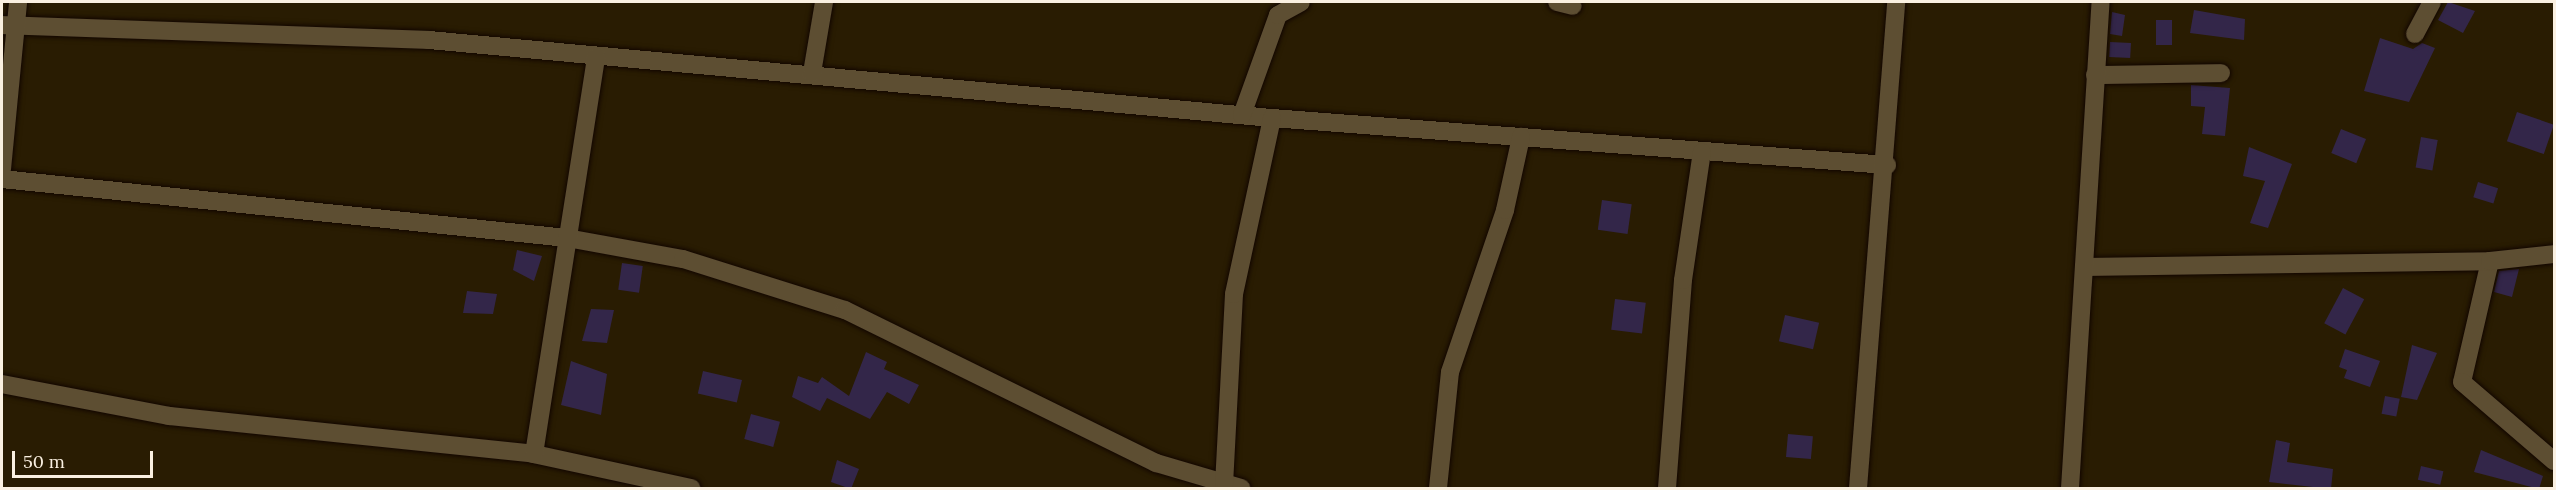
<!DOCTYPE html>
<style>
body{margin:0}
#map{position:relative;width:2556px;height:490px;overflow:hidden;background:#291c02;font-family:Lora,serif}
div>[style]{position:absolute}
.building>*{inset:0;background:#332649;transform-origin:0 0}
.roads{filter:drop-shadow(0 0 2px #120600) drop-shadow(0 0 2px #120600)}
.minor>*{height:18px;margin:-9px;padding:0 9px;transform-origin:9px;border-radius:9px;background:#5d4e32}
span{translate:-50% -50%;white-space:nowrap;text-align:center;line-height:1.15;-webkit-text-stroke:6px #291c02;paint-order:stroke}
.frame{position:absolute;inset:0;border:3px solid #faf0e1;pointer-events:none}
.scale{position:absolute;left:12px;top:451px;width:141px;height:27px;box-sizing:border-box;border:3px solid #faf0e1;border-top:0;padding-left:8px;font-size:18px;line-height:21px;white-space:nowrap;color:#faf0e1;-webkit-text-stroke:4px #291c02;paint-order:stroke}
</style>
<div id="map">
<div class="building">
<div style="clip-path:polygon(2448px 2px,2475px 11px,2463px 33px,2438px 20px)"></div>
<div style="clip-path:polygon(2194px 10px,2245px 19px,2244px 40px,2190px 33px)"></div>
<div style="clip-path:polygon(2112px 12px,2125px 15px,2122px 36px,2110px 34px)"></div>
<div style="left:2156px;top:20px;width:16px;height:25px"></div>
<div style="clip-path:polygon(2380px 38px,2413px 49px,2422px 43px,2435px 48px,2409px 102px,2364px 91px)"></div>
<div style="left:2110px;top:42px;width:21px;height:15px;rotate:3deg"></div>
<div style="clip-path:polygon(2191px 85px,2230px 88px,2225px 136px,2202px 134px,2205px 107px,2191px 106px)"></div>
<div style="left:2517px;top:112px;width:39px;height:31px;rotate:19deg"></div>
<div style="left:2341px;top:129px;width:27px;height:26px;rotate:22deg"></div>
<div style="left:2421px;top:137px;width:17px;height:31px;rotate:10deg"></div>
<div style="clip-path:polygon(2249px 147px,2292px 164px,2268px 228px,2250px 223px,2265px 181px,2243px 176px)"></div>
<div style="left:2478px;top:182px;width:21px;height:16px;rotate:17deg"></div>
<div style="left:1602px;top:200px;width:30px;height:30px;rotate:8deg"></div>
<div style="clip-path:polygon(517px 250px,542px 256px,534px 281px,513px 270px)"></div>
<div style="left:622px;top:263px;width:21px;height:27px;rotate:8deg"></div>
<div style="clip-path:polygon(2519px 269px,2512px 297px,2494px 292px,2499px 271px)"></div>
<div style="left:2343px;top:288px;width:24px;height:40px;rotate:28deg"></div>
<div style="clip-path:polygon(467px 291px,497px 294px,493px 314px,463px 313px)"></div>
<div style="left:1615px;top:299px;width:31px;height:31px;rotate:7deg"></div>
<div style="clip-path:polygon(591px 309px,614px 310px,607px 343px,582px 341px)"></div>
<div style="left:1785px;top:315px;width:35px;height:27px;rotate:13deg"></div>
<div style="clip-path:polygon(2412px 345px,2437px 353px,2417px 400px,2401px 397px)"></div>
<div style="clip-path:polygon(2345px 349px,2380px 361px,2370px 387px,2344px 378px,2347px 370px,2339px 367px)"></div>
<div style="clip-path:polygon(866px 352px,887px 362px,884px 369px,919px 385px,909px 404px,887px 392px,870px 419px,827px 398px,820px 411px,792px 397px,798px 376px,818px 383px,822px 377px,849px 396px)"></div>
<div style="clip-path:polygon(571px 361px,607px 374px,601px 415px,561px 405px)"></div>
<div style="left:703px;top:371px;width:40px;height:23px;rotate:13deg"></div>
<div style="left:2385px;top:396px;width:15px;height:18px;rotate:11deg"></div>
<div style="left:751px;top:414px;width:30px;height:26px;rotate:15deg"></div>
<div style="left:1788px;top:434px;width:25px;height:23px;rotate:5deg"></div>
<div style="clip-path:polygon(2276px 440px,2290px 443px,2287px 462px,2333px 469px,2331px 489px,2269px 482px)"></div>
<div style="clip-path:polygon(2481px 450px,2543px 476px,2539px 489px,2474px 472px)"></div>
<div style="clip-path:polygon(837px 460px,859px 469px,851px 489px,831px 482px)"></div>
<div style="left:2421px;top:466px;width:23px;height:14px;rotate:13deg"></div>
</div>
<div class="roads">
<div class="minor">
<div style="left:1557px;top:2px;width:16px;rotate:14deg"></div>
<div style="left:2px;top:25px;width:427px;rotate:2deg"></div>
<div style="left:429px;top:40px;width:847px;rotate:5.29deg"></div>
<div style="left:1272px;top:118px;width:617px;rotate:4.37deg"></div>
<div style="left:2415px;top:34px;width:36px;rotate:-62deg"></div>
<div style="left:812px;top:73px;width:72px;rotate:-80.4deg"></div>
<div style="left:2095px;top:75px;width:126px;rotate:-0.9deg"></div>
<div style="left:1242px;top:115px;width:106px;rotate:-70.2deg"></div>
<div style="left:1278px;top:15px;width:26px;rotate:-29deg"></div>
<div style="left:2px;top:169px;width:168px;rotate:-84.5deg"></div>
<div style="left:2px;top:179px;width:568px;rotate:5.96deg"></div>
<div style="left:567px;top:238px;width:118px;rotate:10.3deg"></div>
<div style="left:683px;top:259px;width:170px;rotate:17.5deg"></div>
<div style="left:845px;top:310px;width:347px;rotate:26.2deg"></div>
<div style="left:1156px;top:463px;width:89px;rotate:16.4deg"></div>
<div style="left:2490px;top:261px;width:124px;rotate:103deg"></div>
<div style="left:2462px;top:382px;width:121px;rotate:40.7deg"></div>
<div style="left:2084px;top:267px;width:406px;rotate:-0.8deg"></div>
<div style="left:2490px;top:261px;width:64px;rotate:-6.2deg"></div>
<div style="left:2px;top:384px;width:170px;rotate:10.8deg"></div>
<div style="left:169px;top:416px;width:367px;rotate:5.9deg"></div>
<div style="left:534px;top:454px;width:161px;rotate:12.2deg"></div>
<div style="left:534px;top:454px;width:402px;rotate:-81.1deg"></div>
<div style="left:1224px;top:485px;width:191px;rotate:-87deg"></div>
<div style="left:1234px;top:294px;width:180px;rotate:-77.8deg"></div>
<div style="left:1438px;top:488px;width:117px;rotate:-84.1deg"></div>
<div style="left:1450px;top:372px;width:171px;rotate:-71.2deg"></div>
<div style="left:1505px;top:210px;width:75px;rotate:-77.6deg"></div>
<div style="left:1667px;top:488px;width:209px;rotate:-85.6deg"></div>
<div style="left:1683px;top:280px;width:129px;rotate:-81.6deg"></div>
<div style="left:1858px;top:488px;width:487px;rotate:-85.5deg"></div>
<div style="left:2070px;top:488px;width:487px;rotate:-86.4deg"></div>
</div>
</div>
<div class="frame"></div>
<div class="scale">50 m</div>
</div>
